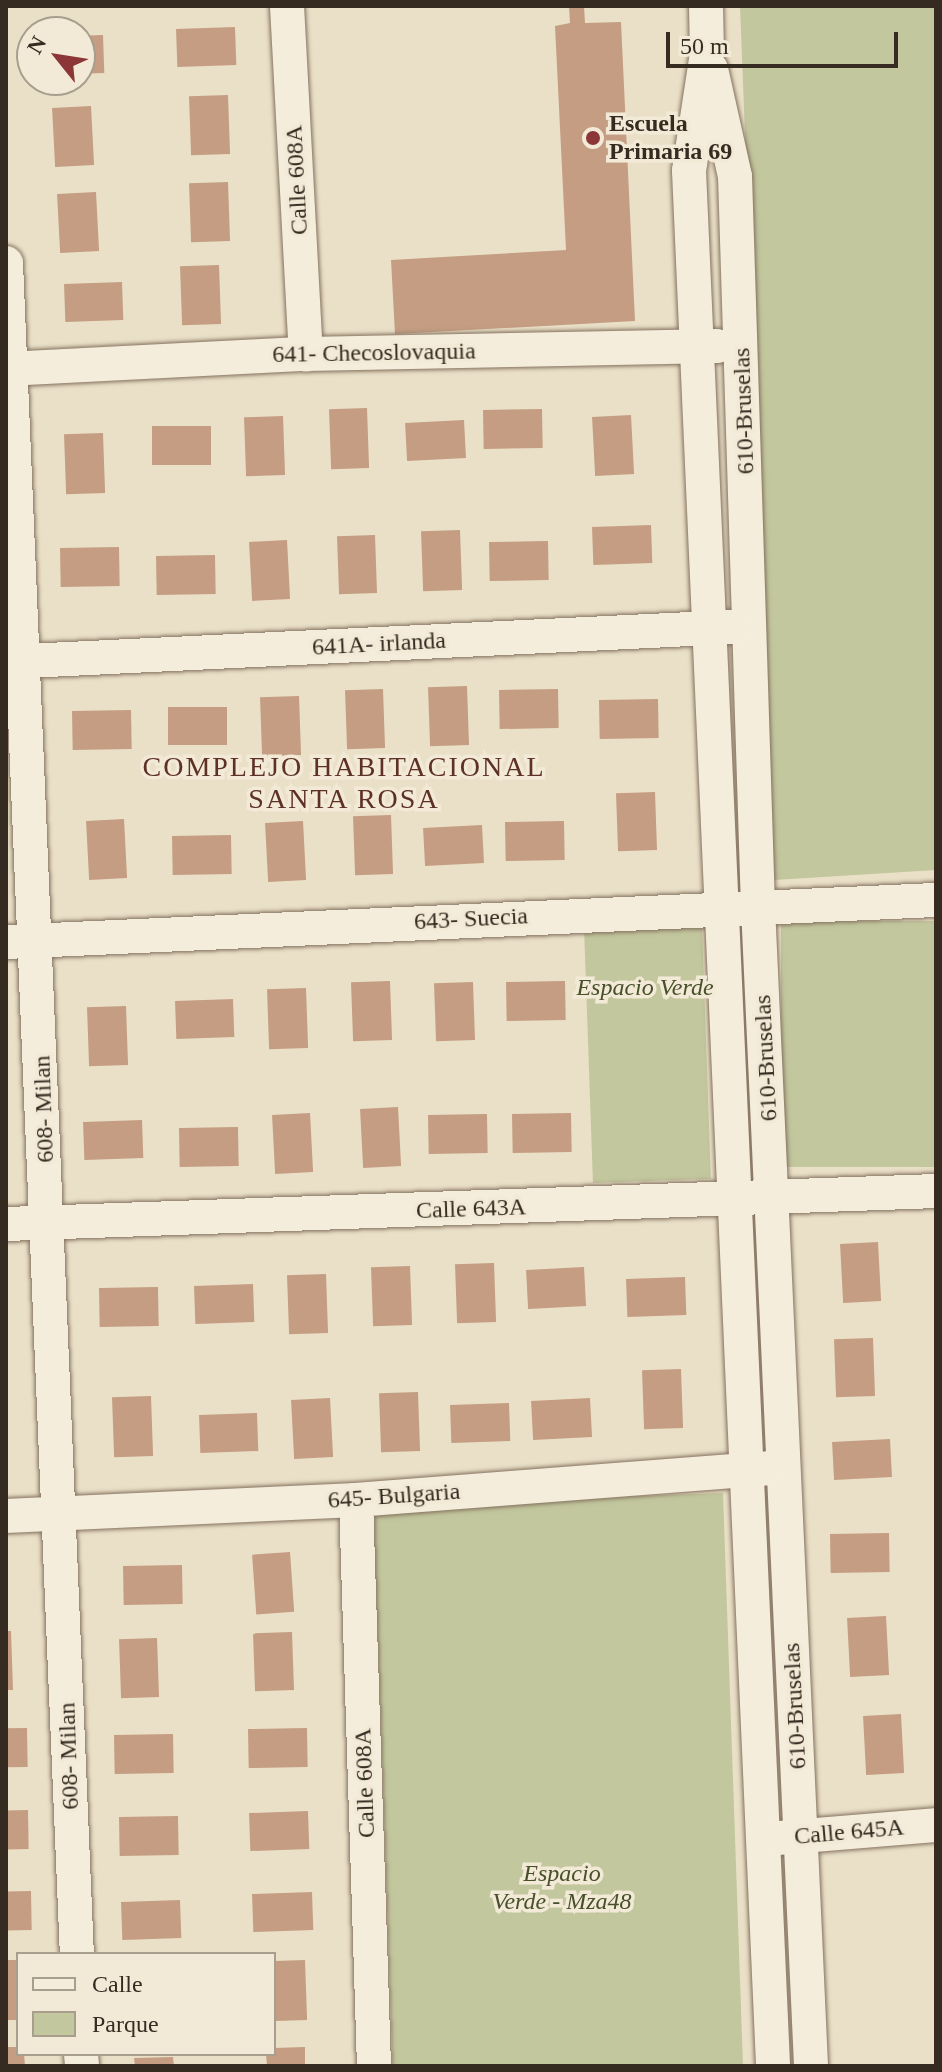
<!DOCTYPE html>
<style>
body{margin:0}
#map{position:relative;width:942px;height:2072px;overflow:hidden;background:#eae0c8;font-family:"Times New Roman",serif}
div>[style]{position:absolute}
.green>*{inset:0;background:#c2c79d;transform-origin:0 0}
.building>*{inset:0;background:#c49d82;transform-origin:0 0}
.roads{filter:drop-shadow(0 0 2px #84725f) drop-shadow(0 0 2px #84725f)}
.street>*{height:34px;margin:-17px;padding:0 17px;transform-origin:17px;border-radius:17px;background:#f5eddb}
.dots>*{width:22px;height:22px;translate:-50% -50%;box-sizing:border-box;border:4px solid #f2ead7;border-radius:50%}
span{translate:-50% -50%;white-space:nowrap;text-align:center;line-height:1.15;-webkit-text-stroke:7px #f2ead7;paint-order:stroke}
.poi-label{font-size:24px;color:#362b21;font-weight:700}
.left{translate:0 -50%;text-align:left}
.street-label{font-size:24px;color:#362b21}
.park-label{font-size:24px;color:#47502a;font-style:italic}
.quarter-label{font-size:28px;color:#5e3125;letter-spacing:2px}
.frame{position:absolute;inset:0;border:8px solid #362b21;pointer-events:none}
.legend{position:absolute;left:16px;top:1952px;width:260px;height:104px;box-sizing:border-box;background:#f2ead7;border:2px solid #a79e8e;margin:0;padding:10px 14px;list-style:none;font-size:24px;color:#362b21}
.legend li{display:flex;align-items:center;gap:16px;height:40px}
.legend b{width:40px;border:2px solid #a79e8e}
.north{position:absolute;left:16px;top:16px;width:80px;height:80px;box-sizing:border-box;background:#f2ead7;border:2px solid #a79e8e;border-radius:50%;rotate:300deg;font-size:22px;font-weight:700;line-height:32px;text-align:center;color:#362b21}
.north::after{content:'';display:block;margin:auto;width:28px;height:36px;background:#8c3637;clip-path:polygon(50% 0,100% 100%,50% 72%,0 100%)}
.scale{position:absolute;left:666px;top:32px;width:232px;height:36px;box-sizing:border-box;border:4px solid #362b21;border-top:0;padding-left:10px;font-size:24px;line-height:28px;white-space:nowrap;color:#362b21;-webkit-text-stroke:6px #f2ead7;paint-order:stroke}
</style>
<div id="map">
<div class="green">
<div style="clip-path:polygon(740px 6px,936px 6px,936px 870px,774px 880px)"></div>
<div style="left:936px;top:921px;width:246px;height:155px;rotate:90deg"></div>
<div style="left:702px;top:925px;width:254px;height:118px;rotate:88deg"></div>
<div style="left:723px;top:1493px;width:574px;height:350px;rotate:88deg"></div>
</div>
<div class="building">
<div style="clip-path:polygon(569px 6px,584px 6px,585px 23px,621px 22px,635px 321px,395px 334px,391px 260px,566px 250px,555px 26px,570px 23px)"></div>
<div style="left:235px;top:27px;width:38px;height:59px;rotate:88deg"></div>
<div style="left:103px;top:35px;width:38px;height:23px;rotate:88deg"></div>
<div style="left:228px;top:95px;width:59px;height:39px;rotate:88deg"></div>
<div style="left:91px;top:106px;width:59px;height:39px;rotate:87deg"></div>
<div style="left:228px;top:182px;width:59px;height:39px;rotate:88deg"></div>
<div style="left:96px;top:192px;width:59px;height:39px;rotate:87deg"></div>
<div style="left:219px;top:265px;width:59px;height:39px;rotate:88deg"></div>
<div style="left:122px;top:282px;width:38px;height:58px;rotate:88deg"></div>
<div style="left:367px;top:408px;width:60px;height:38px;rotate:88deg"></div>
<div style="left:542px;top:409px;width:39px;height:59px;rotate:89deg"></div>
<div style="left:631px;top:415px;width:59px;height:39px;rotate:87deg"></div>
<div style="left:283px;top:416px;width:59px;height:39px;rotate:88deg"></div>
<div style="left:464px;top:420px;width:38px;height:59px;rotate:87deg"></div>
<div style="left:211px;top:426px;width:39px;height:59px;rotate:90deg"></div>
<div style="left:103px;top:433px;width:60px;height:39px;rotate:88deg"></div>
<div style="left:651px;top:525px;width:38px;height:59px;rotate:88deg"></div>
<div style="left:460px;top:530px;width:60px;height:39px;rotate:88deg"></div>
<div style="left:375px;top:535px;width:58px;height:38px;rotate:88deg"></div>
<div style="left:287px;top:540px;width:59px;height:38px;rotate:87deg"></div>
<div style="left:548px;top:541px;width:39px;height:59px;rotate:89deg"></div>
<div style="left:119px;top:547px;width:39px;height:59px;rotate:89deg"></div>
<div style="left:215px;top:555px;width:39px;height:59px;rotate:89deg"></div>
<div style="left:467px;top:686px;width:59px;height:39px;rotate:88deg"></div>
<div style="left:383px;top:689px;width:59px;height:38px;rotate:88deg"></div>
<div style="left:558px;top:689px;width:39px;height:59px;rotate:89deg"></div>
<div style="left:299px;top:696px;width:59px;height:39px;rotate:88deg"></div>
<div style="left:658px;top:699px;width:39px;height:59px;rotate:89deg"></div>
<div style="left:227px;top:707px;width:38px;height:59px;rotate:90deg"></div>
<div style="left:131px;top:710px;width:39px;height:59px;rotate:89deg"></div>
<div style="left:655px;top:792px;width:58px;height:39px;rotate:88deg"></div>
<div style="left:391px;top:815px;width:59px;height:38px;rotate:88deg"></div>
<div style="left:124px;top:819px;width:59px;height:38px;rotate:87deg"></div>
<div style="left:303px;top:821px;width:59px;height:38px;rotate:87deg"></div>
<div style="left:564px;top:821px;width:39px;height:59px;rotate:89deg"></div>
<div style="left:482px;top:825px;width:38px;height:59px;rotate:87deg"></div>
<div style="left:231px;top:835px;width:39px;height:59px;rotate:89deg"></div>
<div style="left:390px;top:981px;width:59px;height:39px;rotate:88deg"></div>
<div style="left:565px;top:981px;width:39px;height:59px;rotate:89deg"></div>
<div style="left:473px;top:982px;width:58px;height:39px;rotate:88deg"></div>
<div style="left:306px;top:988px;width:60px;height:39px;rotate:88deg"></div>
<div style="left:233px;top:999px;width:38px;height:58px;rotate:88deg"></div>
<div style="left:126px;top:1006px;width:59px;height:39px;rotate:88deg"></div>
<div style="left:398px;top:1107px;width:59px;height:38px;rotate:87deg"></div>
<div style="left:310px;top:1113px;width:59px;height:38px;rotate:87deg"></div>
<div style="left:571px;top:1113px;width:39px;height:59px;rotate:89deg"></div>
<div style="left:487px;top:1114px;width:39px;height:59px;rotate:89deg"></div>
<div style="left:142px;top:1120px;width:38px;height:59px;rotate:88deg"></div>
<div style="left:238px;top:1127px;width:39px;height:59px;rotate:89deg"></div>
<div style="left:878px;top:1242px;width:59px;height:38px;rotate:87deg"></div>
<div style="left:494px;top:1263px;width:59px;height:39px;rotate:88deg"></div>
<div style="left:410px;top:1266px;width:59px;height:39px;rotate:88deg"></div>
<div style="left:584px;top:1267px;width:39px;height:58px;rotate:87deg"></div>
<div style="left:326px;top:1274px;width:59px;height:39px;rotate:88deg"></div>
<div style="left:685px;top:1277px;width:38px;height:59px;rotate:88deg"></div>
<div style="left:253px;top:1284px;width:38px;height:59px;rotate:88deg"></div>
<div style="left:158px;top:1287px;width:39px;height:59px;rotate:89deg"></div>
<div style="left:873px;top:1338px;width:58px;height:39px;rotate:88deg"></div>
<div style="left:681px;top:1369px;width:59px;height:39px;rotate:88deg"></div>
<div style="left:418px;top:1392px;width:59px;height:39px;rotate:88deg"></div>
<div style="left:151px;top:1396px;width:60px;height:39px;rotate:88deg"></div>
<div style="left:330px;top:1398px;width:59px;height:39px;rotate:87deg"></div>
<div style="left:590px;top:1398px;width:39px;height:59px;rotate:87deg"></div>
<div style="left:509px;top:1403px;width:38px;height:59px;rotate:88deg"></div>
<div style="left:257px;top:1413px;width:38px;height:58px;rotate:88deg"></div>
<div style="left:890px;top:1439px;width:38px;height:58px;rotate:87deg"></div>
<div style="left:889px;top:1533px;width:39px;height:59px;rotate:89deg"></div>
<div style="left:290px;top:1552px;width:60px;height:38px;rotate:86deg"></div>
<div style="left:182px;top:1565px;width:39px;height:59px;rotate:89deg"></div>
<div style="left:886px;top:1616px;width:59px;height:39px;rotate:87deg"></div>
<div style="clip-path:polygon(6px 1631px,11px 1631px,13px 1690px,6px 1690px)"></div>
<div style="left:292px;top:1632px;width:58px;height:39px;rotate:88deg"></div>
<div style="left:157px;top:1638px;width:59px;height:38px;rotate:88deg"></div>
<div style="left:901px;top:1714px;width:59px;height:38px;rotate:87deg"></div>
<div style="left:27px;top:1728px;width:39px;height:21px;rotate:89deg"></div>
<div style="left:307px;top:1728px;width:39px;height:59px;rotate:89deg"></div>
<div style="left:173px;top:1734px;width:39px;height:59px;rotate:89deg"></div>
<div style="left:28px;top:1810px;width:39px;height:22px;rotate:89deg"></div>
<div style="left:308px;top:1811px;width:38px;height:59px;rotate:88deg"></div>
<div style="left:178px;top:1816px;width:39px;height:59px;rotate:89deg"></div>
<div style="left:31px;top:1891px;width:39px;height:25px;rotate:89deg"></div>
<div style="left:312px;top:1892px;width:38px;height:60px;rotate:88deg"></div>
<div style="left:180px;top:1900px;width:38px;height:59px;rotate:88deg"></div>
<div style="left:6px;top:1960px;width:12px;height:60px"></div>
<div style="left:305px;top:1960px;width:60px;height:31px;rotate:88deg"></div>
<div style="clip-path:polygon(6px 2047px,18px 2047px,18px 2054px,24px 2054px,25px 2066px,6px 2066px)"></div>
<div style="clip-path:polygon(305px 2047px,305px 2066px,267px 2066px,266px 2054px,274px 2054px,274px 2048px)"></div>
<div style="clip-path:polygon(173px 2057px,174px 2066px,135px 2066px,134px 2058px)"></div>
</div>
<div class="roads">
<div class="street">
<div style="left:287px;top:6px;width:349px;rotate:86.9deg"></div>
<div style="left:706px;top:6px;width:47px;rotate:88.8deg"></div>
<div style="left:707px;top:53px;width:119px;rotate:98.7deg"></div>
<div style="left:689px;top:171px;width:1897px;rotate:87.46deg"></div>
<div style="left:711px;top:69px;width:110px;rotate:77.4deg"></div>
<div style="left:735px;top:176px;width:731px;rotate:88.2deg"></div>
<div style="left:758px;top:907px;width:1160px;rotate:87.38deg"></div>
<div style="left:6px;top:263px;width:1692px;rotate:87.6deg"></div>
<div style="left:6px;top:369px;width:300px;rotate:-2.9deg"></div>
<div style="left:306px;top:354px;width:411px;rotate:-1.1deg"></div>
<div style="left:6px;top:662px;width:728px;rotate:-2.76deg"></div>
<div style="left:6px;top:942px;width:931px;rotate:-2.59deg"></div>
<div style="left:6px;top:1224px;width:931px;rotate:-2.03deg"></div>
<div style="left:356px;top:1500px;width:566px;rotate:88.18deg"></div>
<div style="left:6px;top:1516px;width:350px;rotate:-2.6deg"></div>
<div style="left:356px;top:1500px;width:413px;rotate:-4.4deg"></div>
<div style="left:779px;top:1838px;width:158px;rotate:-4.7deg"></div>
<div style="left:81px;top:2054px;width:12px;rotate:85deg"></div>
</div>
</div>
<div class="dots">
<div style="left:593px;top:138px;background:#8c3637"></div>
</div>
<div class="poi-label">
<span class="left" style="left:609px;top:138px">Escuela<br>Primaria 69</span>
</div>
<div class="street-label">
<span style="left:297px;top:180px;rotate:-93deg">Calle 608A</span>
<span style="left:374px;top:353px;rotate:-1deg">641- Checoslovaquia</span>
<span style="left:744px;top:411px;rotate:-92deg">610-Bruselas</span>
<span style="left:379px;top:644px;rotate:-3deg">641A- irlanda</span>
<span style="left:471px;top:919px;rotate:-3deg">643- Suecia</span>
<span style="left:766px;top:1058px;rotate:-93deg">610-Bruselas</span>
<span style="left:44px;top:1109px;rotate:-92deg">608- Milan</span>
<span style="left:471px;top:1209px;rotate:-2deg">Calle 643A</span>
<span style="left:394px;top:1496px;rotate:-4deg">645- Bulgaria</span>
<span style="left:795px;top:1706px;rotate:-93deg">610-Bruselas</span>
<span style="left:69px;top:1756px;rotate:-92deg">608- Milan</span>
<span style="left:365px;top:1783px;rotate:-92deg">Calle 608A</span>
<span style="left:849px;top:1832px;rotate:-5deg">Calle 645A</span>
</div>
<div class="park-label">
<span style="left:645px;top:988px">Espacio Verde</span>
<span style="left:562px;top:1888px">Espacio<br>Verde - Mza48</span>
</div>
<div class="quarter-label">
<span style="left:344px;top:783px">COMPLEJO HABITACIONAL<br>SANTA ROSA</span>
</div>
<div class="frame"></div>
<ul class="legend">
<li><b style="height:10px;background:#f5eddb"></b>Calle</li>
<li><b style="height:22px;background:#c2c79d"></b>Parque</li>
</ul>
<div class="north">N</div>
<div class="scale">50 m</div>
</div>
